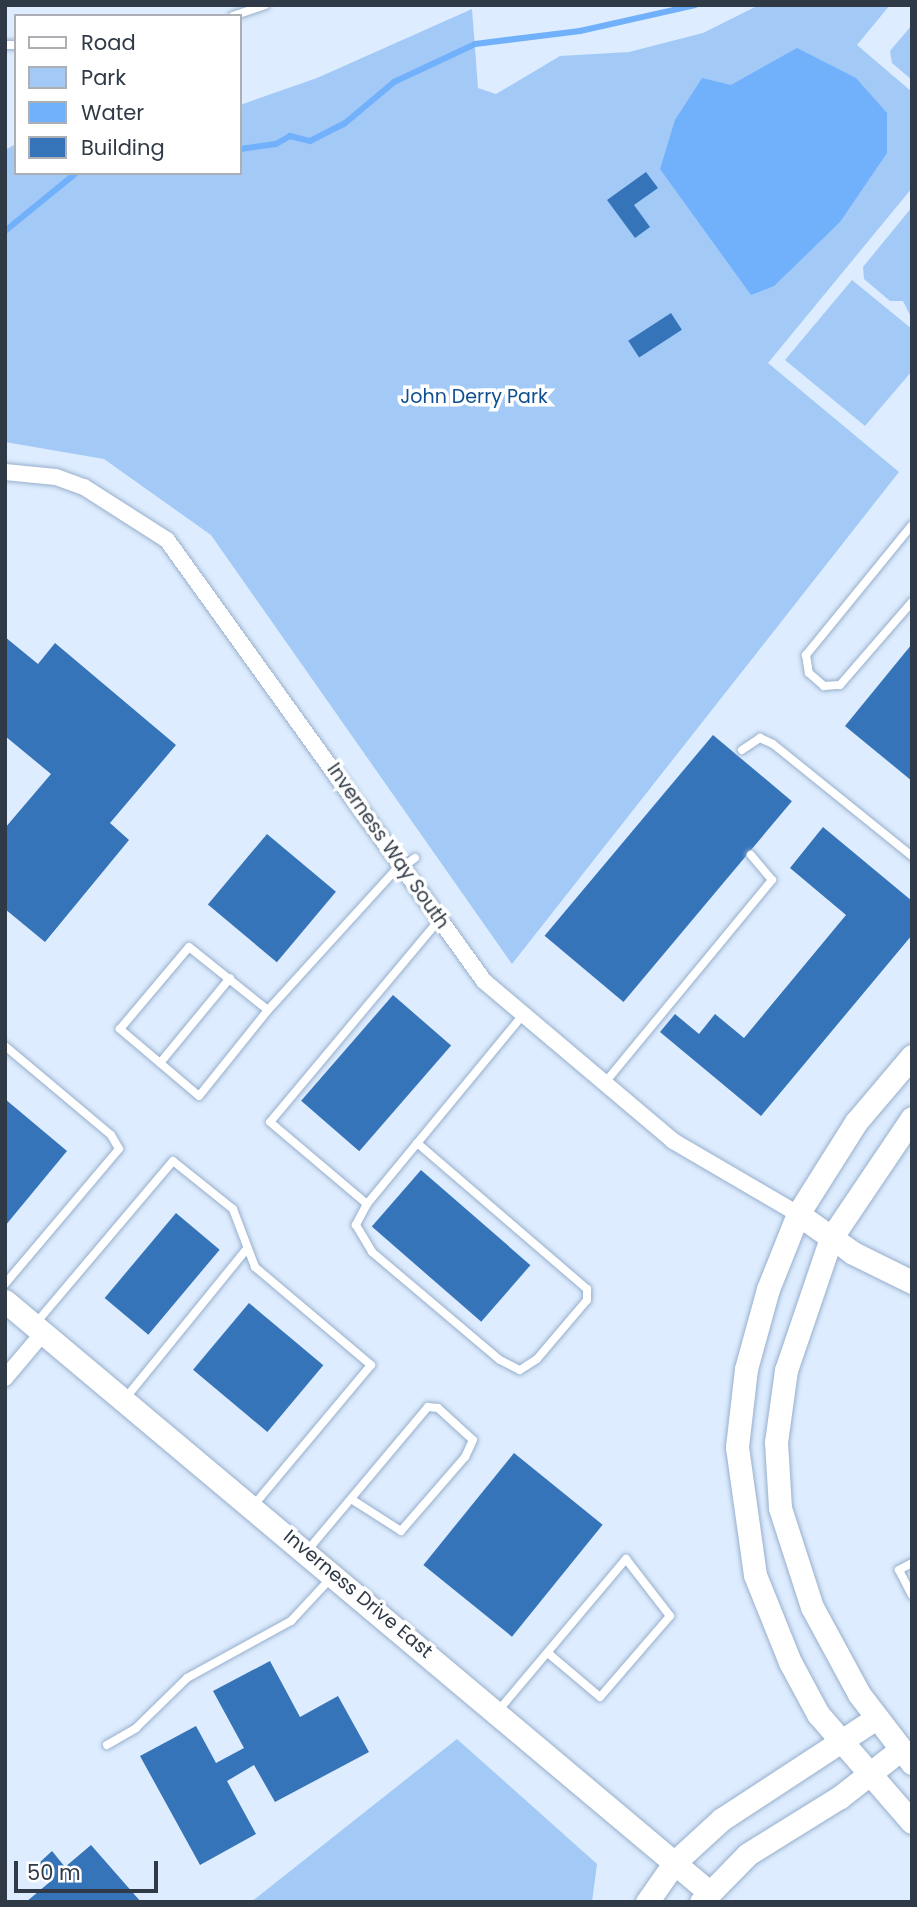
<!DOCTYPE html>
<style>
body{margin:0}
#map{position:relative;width:917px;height:1907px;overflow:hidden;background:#ddecfe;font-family:Poppins,sans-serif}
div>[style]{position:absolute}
.green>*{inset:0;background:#a3c9f7}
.water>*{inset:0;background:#71b0fb}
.stream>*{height:6px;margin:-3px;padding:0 3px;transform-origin:3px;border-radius:3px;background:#71b0fb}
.building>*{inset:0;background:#3674ba;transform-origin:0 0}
.roads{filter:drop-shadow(0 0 2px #97afcc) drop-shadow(0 0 2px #97afcc)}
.lane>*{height:8px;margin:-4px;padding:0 4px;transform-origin:4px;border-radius:4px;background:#fff}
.street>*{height:16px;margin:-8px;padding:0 8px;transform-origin:8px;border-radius:8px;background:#fff}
.secondary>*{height:23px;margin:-11.5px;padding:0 11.5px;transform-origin:11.5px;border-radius:11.5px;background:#fff}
span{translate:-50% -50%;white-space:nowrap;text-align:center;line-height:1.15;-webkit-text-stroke:7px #fff;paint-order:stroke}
.park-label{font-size:19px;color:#0e4f92}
.street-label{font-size:19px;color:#303a46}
.frame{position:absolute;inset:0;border:7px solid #303a46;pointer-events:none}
.legend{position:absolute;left:14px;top:14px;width:228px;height:161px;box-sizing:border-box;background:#fff;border:2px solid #acb0b5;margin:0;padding:9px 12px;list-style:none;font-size:21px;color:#303a46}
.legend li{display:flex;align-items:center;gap:14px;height:35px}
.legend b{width:35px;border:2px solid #acb0b5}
.scale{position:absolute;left:14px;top:1861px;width:144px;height:32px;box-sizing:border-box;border:4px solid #303a46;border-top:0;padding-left:9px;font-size:21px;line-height:24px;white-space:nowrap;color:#303a46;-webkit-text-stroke:5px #fff;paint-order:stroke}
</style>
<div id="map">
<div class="green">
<div style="clip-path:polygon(759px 5px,890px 5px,857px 45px,912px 92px,912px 188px,768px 363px,899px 472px,512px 964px,211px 535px,104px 459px,5px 442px,5px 150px,16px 144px,16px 173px,240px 173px,240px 105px,317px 78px,472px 9px,478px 88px,496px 94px,560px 56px,629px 52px,703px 33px)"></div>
<div style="clip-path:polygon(912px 25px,912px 80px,892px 63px,890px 51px)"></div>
<div style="clip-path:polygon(912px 207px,912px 319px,903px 301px,890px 301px,864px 279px,863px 267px)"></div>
<div style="clip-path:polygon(852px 280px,912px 329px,912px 371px,865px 426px,785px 360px)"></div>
<div style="clip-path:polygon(457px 1739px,597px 1864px,592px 1902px,251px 1902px)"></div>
</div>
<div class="water">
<div style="clip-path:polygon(797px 48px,856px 78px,887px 113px,887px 153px,840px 222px,774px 286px,751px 295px,660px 169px,675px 120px,702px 78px,731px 85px)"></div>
</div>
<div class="stream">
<div style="left:240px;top:149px;width:36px;rotate:-8deg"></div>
<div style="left:276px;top:144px;width:16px;rotate:-30deg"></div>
<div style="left:290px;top:136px;width:21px;rotate:14deg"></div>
<div style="left:310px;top:141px;width:38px;rotate:-27deg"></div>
<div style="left:344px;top:124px;width:65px;rotate:-40deg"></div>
<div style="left:394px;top:82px;width:89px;rotate:-25.1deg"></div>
<div style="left:475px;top:44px;width:106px;rotate:-7.1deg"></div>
<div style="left:580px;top:31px;width:118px;rotate:-12.7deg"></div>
<div style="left:5px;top:231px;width:92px;rotate:-39.2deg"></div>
</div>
<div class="building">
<div style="clip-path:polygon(646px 172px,658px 188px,634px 205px,650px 227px,635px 238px,607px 200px)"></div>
<div style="left:671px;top:313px;width:20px;height:51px;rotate:57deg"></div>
<div style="clip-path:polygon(5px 637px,38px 664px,55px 643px,176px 745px,110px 823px,129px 840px,45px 942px,5px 909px,5px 828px,51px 774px,5px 736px)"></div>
<div style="clip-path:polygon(912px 644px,912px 781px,845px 726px)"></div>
<div style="left:713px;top:735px;width:103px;height:262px;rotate:40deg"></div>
<div style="clip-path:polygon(823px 827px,912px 901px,912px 935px,761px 1116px,660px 1032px,675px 1014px,699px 1034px,715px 1014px,744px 1038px,846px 915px,790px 868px)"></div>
<div style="left:267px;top:834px;width:90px;height:92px;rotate:40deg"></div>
<div style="left:393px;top:995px;width:77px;height:140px;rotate:41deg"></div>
<div style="clip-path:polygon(5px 1099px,67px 1151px,5px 1226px)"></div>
<div style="left:421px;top:1170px;width:145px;height:75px;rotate:41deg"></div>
<div style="left:176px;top:1213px;width:57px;height:111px;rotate:40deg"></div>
<div style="left:249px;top:1303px;width:97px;height:87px;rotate:40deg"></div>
<div style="left:514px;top:1453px;width:114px;height:144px;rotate:39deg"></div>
<div style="clip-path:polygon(270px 1661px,300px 1717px,338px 1696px,369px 1752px,275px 1802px,254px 1765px,227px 1781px,256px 1834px,200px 1865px,140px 1756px,196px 1726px,216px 1763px,244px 1748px,213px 1691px)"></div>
<div style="clip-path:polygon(91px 1845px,141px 1902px,26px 1902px,51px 1881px,38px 1864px,52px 1851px,65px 1867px)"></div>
</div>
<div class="roads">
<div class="lane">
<div style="left:233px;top:16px;width:34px;rotate:-19deg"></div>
<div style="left:5px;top:45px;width:11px"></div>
<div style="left:912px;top:525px;width:168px;rotate:129.2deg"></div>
<div style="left:806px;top:655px;width:18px;rotate:81deg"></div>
<div style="left:809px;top:673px;width:20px;rotate:41deg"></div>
<div style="left:824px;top:686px;width:16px;rotate:-4deg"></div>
<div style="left:840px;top:685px;width:110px;rotate:-49.1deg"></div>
<div style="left:742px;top:750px;width:22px;rotate:-34deg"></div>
<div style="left:760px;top:738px;width:14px;rotate:25deg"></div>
<div style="left:773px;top:744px;width:179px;rotate:38.9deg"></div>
<div style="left:403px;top:867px;width:15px;rotate:-37deg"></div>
<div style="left:439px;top:920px;width:263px;rotate:129.9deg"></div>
<div style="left:270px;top:1122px;width:127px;rotate:40.2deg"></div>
<div style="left:367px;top:1204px;width:244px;rotate:-50.5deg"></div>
<div style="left:268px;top:1010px;width:110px;rotate:128.7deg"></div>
<div style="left:199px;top:1096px;width:104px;rotate:-139.7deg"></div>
<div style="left:120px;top:1029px;width:107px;rotate:-49.9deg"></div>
<div style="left:189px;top:947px;width:101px;rotate:38.6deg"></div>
<div style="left:268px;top:1010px;width:197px;rotate:-47.7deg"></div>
<div style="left:5px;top:1046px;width:138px;rotate:40deg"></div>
<div style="left:111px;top:1135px;width:16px;rotate:60deg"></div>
<div style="left:119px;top:1149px;width:177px;rotate:130.2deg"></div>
<div style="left:160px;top:1063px;width:110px;rotate:-50.5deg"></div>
<div style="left:603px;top:1085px;width:266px;rotate:-50.5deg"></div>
<div style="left:772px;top:880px;width:33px;rotate:-130deg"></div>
<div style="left:367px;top:1204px;width:24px;rotate:118deg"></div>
<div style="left:356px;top:1225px;width:31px;rotate:59deg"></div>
<div style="left:372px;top:1252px;width:167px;rotate:40.2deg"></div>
<div style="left:500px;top:1360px;width:22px;rotate:27deg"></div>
<div style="left:520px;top:1370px;width:20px;rotate:-33deg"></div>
<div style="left:537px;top:1359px;width:77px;rotate:-49.7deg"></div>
<div style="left:587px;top:1300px;width:11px;rotate:-90deg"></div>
<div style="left:587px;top:1289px;width:224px;rotate:-139.3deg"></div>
<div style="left:36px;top:1323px;width:212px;rotate:-49.8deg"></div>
<div style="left:173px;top:1161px;width:77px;rotate:38.7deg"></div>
<div style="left:233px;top:1209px;width:62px;rotate:69.2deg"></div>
<div style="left:255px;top:1267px;width:152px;rotate:40.2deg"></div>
<div style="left:371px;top:1365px;width:184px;rotate:129.9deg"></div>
<div style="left:124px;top:1400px;width:193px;rotate:-50.9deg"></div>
<div style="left:307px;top:1551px;width:188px;rotate:-50deg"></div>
<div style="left:428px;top:1407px;width:10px;rotate:6deg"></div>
<div style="left:438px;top:1408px;width:47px;rotate:42.4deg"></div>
<div style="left:473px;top:1440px;width:19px;rotate:115deg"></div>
<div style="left:465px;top:1457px;width:98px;rotate:130.9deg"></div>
<div style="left:401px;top:1531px;width:59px;rotate:-147.4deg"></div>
<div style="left:912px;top:1563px;width:15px;rotate:152deg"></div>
<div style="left:899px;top:1570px;width:28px;rotate:63deg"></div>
<div style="left:498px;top:1711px;width:199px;rotate:-49.9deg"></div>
<div style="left:626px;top:1559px;width:72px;rotate:52.3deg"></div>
<div style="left:670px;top:1616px;width:107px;rotate:130.8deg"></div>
<div style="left:600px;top:1697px;width:68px;rotate:-139.8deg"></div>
<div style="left:107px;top:1745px;width:34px;rotate:-30deg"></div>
<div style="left:136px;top:1728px;width:71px;rotate:-44.4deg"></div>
<div style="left:187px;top:1678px;width:119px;rotate:-28.7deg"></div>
<div style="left:291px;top:1621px;width:57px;rotate:-47.1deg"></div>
</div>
<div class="street">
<div style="left:5px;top:472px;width:51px;rotate:5.6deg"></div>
<div style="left:56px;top:477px;width:30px;rotate:20deg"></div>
<div style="left:84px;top:487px;width:98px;rotate:32.6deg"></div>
<div style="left:167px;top:540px;width:543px;rotate:54.29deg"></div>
<div style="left:484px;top:981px;width:248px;rotate:40.2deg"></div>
<div style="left:673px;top:1141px;width:145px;rotate:30.3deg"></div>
<div style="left:5px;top:1378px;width:59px;rotate:-49.8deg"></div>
</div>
<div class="secondary">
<div style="left:912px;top:1056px;width:87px;rotate:130.3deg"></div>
<div style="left:856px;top:1122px;width:109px;rotate:122.2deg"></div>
<div style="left:798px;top:1214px;width:81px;rotate:111.8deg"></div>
<div style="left:768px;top:1289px;width:83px;rotate:105.4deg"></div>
<div style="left:746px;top:1369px;width:79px;rotate:96.6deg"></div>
<div style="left:737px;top:1447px;width:129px;rotate:82deg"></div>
<div style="left:755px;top:1575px;width:94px;rotate:68.1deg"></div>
<div style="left:790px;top:1662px;width:59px;rotate:61.7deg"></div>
<div style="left:818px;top:1714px;width:143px;rotate:49deg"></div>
<div style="left:912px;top:1118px;width:145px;rotate:124deg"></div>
<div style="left:831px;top:1238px;width:139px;rotate:108.8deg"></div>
<div style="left:786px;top:1370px;width:73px;rotate:97.9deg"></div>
<div style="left:776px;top:1442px;width:66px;rotate:86.5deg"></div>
<div style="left:780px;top:1508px;width:104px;rotate:72.1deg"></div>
<div style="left:812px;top:1607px;width:99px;rotate:61.6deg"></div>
<div style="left:859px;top:1694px;width:87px;rotate:52.5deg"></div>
<div style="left:798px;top:1214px;width:67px;rotate:35.3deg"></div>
<div style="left:853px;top:1253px;width:66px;rotate:26.2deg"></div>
<div style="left:5px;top:1301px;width:918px;rotate:40.01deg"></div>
<div style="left:647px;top:1902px;width:49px;rotate:-55deg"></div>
<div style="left:675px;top:1862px;width:64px;rotate:-42.5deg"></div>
<div style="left:722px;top:1819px;width:183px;rotate:-33.2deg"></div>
<div style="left:701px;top:1902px;width:67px;rotate:-45.6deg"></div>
<div style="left:748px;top:1854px;width:108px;rotate:-31.8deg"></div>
<div style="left:840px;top:1797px;width:76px;rotate:-38.1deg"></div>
</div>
</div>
<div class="park-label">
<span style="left:474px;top:397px">John Derry Park</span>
</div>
<div class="street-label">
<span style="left:388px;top:846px;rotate:55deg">Inverness Way South</span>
<span style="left:358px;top:1594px;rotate:40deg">Inverness Drive East</span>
</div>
<div class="frame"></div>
<ul class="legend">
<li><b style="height:9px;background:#fff"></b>Road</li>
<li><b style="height:19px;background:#a3c9f7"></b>Park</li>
<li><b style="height:19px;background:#71b0fb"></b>Water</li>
<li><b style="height:19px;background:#3674ba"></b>Building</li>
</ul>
<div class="scale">50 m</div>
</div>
